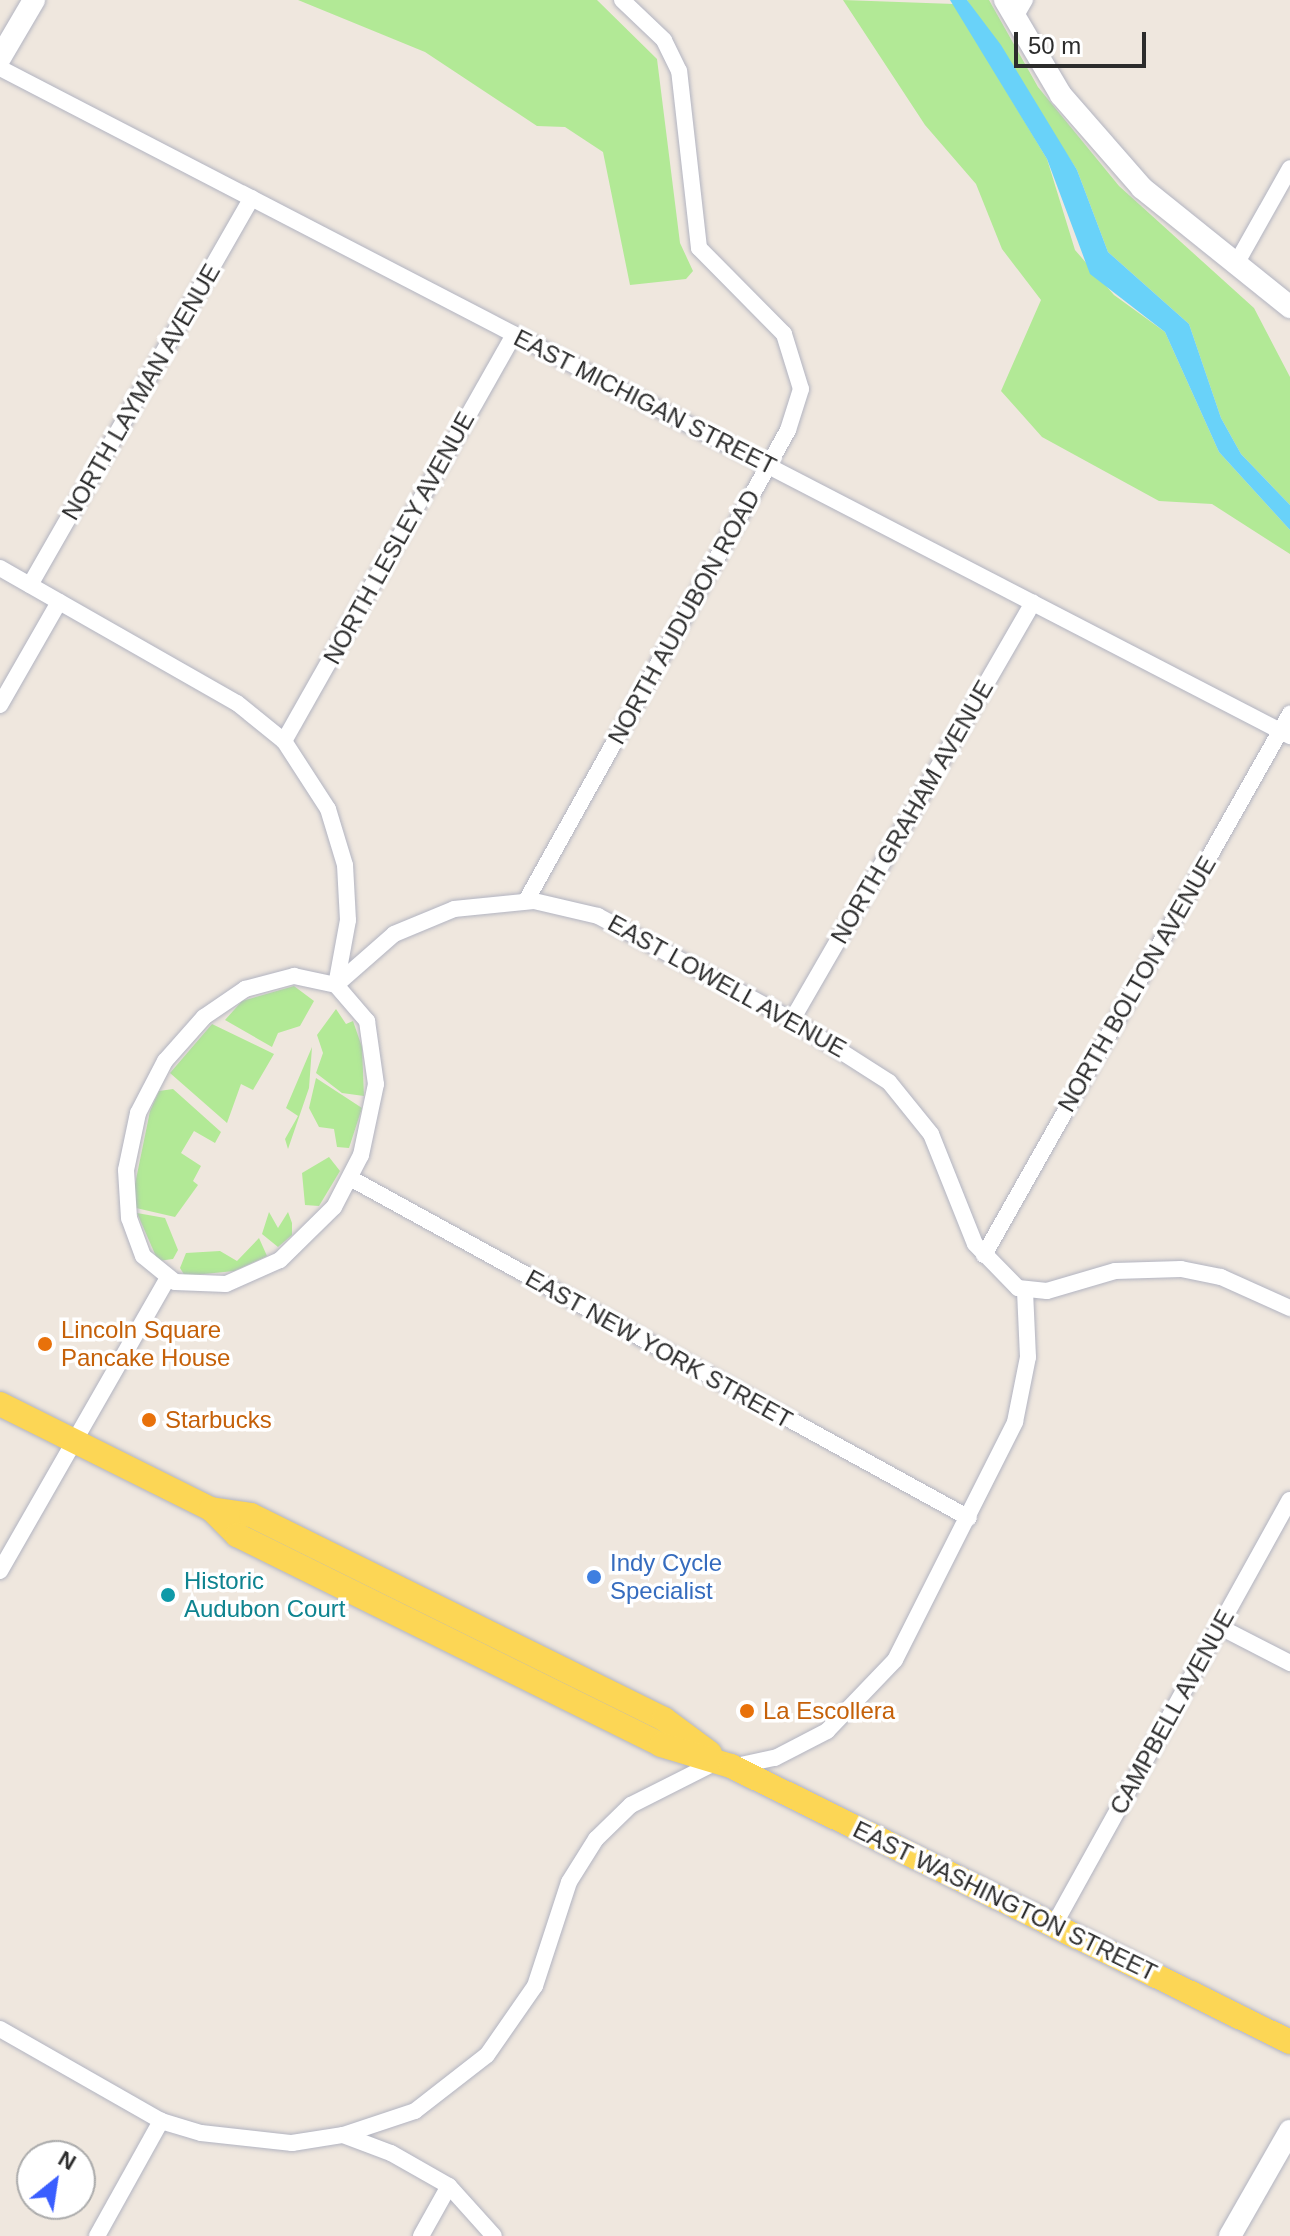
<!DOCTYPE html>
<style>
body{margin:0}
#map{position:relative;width:1290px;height:2236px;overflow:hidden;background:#efe7de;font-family:Helvetica,sans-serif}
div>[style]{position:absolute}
.green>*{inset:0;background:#b2e996}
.water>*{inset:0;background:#69d2f9}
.roads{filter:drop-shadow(0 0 2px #b2b4c1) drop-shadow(0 0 2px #b2b4c1)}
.street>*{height:16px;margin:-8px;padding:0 8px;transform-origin:8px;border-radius:8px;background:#fff}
.secondary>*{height:22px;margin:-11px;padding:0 11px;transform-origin:11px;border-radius:11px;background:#fff}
.primary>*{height:24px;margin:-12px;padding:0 12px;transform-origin:12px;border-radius:12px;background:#fcd655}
.dots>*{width:22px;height:22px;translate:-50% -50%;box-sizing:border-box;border:4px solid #fff;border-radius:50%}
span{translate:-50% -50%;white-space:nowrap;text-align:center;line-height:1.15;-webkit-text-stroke:7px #fff;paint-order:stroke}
.street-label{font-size:24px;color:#2c2c2c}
.food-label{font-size:24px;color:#c56008}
.left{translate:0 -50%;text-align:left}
.shop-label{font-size:24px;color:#366cbe}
.culture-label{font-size:24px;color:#0d838f}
.north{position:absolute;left:16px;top:2140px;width:80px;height:80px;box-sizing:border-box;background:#fff;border:2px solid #ababab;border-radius:50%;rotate:30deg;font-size:22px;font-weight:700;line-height:32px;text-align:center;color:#2c2c2c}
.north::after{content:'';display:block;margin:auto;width:28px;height:36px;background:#3a5eff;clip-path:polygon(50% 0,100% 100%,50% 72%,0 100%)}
.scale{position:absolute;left:1014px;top:32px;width:132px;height:36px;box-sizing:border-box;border:4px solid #2c2c2c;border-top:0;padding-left:10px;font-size:24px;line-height:28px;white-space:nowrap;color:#2c2c2c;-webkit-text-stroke:6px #fff;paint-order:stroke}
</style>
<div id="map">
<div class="green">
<div style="clip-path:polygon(298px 0,597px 0,657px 59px,680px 243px,693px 271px,686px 279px,630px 285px,603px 152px,565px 127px,537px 126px,425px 52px)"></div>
<div style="clip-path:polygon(843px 0,954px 4px,1047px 159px,1075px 250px,1114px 295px,1165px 332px,1219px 452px,1290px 530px,1290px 554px,1212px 504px,1159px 501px,1042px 437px,1001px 391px,1041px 300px,1002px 249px,976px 184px,925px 125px)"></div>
<div style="clip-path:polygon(967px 0,989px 0,1038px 87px,1119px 186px,1254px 308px,1290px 377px,1290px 505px,1241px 454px,1221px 418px,1189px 324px,1108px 252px,1077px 170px)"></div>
<div style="clip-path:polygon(294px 986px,314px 1001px,300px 1026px,278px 1033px,272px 1047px,225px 1020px,242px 1001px)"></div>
<div style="clip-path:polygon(336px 1009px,346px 1024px,353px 1021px,362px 1047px,364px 1096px,342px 1093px,316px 1073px,323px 1053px,317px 1035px)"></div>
<div style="clip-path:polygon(212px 1024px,274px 1054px,253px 1090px,241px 1084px,227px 1123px,170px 1073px)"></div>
<div style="clip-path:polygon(312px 1047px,309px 1088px,288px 1149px,285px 1139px,298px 1116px,286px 1108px)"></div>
<div style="clip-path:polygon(316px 1078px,362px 1108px,349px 1148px,337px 1147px,334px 1129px,319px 1127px,309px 1108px)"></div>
<div style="clip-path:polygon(173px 1089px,221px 1132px,215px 1143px,194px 1131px,181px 1153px,201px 1166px,193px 1181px,198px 1185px,175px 1217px,136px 1208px,134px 1189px,150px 1111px,159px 1091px)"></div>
<div style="clip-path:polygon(329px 1157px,340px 1171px,319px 1206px,305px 1205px,302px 1173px)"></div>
<div style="clip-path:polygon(269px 1212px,278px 1228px,288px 1212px,292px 1223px,292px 1235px,278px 1247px,262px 1234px)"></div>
<div style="clip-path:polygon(137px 1213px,165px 1218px,178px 1250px,173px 1259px,158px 1261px)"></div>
<div style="clip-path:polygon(259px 1238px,267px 1256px,234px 1271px,185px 1276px,180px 1268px,186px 1253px,220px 1251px,237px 1261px)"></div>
</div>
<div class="water">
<div style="clip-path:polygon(950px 0,967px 0,1001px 45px,1077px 170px,1108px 252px,1189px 324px,1221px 418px,1241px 454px,1290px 505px,1290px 530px,1219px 452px,1165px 332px,1090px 274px,1047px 159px)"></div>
</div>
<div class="roads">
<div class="street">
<div style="left:1015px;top:17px;width:20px;rotate:-60deg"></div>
<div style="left:0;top:68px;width:1453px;rotate:27.38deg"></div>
<div style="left:1236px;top:264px;width:110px;rotate:-60.6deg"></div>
<div style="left:0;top:568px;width:273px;rotate:29.7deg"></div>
<div style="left:237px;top:703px;width:60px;rotate:39deg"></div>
<div style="left:284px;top:741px;width:81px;rotate:57.1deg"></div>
<div style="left:328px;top:809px;width:59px;rotate:73.1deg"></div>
<div style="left:345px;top:865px;width:55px;rotate:86.9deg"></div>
<div style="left:348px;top:920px;width:61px;rotate:100.4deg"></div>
<div style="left:30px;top:585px;width:446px;rotate:-60.2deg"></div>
<div style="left:0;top:705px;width:119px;rotate:-60.2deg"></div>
<div style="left:284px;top:741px;width:467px;rotate:-60.5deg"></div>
<div style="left:526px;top:901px;width:539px;rotate:-60.91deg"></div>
<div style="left:788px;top:430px;width:43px;rotate:-72.4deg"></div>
<div style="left:801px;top:389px;width:58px;rotate:-107.2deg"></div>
<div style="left:784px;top:334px;width:121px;rotate:-134.7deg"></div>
<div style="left:699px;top:248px;width:178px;rotate:-96.4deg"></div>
<div style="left:679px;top:71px;width:34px;rotate:-116deg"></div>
<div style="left:664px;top:40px;width:58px;rotate:-136.4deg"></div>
<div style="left:294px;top:976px;width:43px;rotate:12.1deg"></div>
<div style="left:336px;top:985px;width:48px;rotate:49.3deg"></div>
<div style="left:367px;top:1021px;width:64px;rotate:81.9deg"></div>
<div style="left:376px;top:1084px;width:73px;rotate:101.9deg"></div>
<div style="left:361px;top:1155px;width:59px;rotate:117.4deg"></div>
<div style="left:334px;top:1207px;width:76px;rotate:135.5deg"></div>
<div style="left:280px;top:1260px;width:59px;rotate:156deg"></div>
<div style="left:226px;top:1284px;width:51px;rotate:-177.8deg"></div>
<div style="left:175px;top:1282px;width:41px;rotate:-140.9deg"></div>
<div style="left:143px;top:1256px;width:40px;rotate:-110.2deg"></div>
<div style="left:129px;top:1218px;width:48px;rotate:-93.6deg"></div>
<div style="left:126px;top:1170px;width:58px;rotate:-78.1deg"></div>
<div style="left:138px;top:1113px;width:59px;rotate:-62.6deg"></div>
<div style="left:165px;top:1061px;width:59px;rotate:-48.4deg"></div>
<div style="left:204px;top:1017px;width:50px;rotate:-34.3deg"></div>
<div style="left:245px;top:989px;width:51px;rotate:-14.9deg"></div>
<div style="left:336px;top:985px;width:77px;rotate:-41.3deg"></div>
<div style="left:394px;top:934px;width:65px;rotate:-22.6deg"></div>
<div style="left:454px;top:909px;width:80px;rotate:-5.7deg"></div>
<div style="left:534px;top:901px;width:66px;rotate:13.2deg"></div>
<div style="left:598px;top:916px;width:220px;rotate:28.2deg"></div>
<div style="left:792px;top:1020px;width:115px;rotate:32.6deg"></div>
<div style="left:889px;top:1082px;width:67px;rotate:51.1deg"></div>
<div style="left:931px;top:1134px;width:118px;rotate:68.2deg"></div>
<div style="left:975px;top:1244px;width:62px;rotate:45.7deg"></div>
<div style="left:1018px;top:1288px;width:29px;rotate:6deg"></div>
<div style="left:1047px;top:1291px;width:71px;rotate:-16.4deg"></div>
<div style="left:1115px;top:1271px;width:66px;rotate:-1.7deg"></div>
<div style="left:1181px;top:1269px;width:41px;rotate:11.3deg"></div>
<div style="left:1221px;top:1277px;width:76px;rotate:24.2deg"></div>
<div style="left:792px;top:1020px;width:482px;rotate:-60deg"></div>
<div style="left:350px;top:1178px;width:706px;rotate:28.78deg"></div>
<div style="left:984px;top:1255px;width:622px;rotate:-60.51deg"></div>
<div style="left:0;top:1571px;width:338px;rotate:-60.2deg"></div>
<div style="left:1220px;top:1627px;width:79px;rotate:27.2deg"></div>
<div style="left:736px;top:1766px;width:40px;rotate:-12deg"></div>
<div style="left:775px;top:1758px;width:59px;rotate:-27.4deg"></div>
<div style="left:827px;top:1731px;width:98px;rotate:-46.2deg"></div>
<div style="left:895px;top:1660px;width:267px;rotate:-63.2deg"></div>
<div style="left:1015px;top:1422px;width:66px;rotate:-78.7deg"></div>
<div style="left:1028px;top:1357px;width:67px;rotate:-92.6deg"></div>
<div style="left:1054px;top:1925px;width:486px;rotate:-61deg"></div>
<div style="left:0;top:2029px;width:185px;rotate:29.7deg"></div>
<div style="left:161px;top:2121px;width:42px;rotate:16.7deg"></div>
<div style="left:201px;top:2133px;width:92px;rotate:6.3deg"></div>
<div style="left:292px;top:2143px;width:52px;rotate:-8.9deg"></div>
<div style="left:343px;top:2135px;width:51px;rotate:20.6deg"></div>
<div style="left:391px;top:2153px;width:67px;rotate:29.6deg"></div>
<div style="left:449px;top:2186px;width:67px;rotate:48deg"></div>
<div style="left:343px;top:2135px;width:76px;rotate:-18.4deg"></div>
<div style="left:415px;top:2111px;width:91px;rotate:-37.9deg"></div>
<div style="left:487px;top:2055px;width:84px;rotate:-55.2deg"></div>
<div style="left:535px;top:1986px;width:109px;rotate:-71.9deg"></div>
<div style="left:569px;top:1882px;width:51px;rotate:-57.9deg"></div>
<div style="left:596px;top:1839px;width:49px;rotate:-44.2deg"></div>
<div style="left:631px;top:1805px;width:93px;rotate:-26.8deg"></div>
<div style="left:97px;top:2236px;width:132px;rotate:-60.9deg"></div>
<div style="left:421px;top:2236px;width:57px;rotate:-60.8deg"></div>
</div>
<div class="secondary">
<div style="left:1005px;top:0;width:110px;rotate:59.5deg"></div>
<div style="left:1061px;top:95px;width:123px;rotate:48.9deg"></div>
<div style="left:1142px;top:188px;width:190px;rotate:38.8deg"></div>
<div style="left:0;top:58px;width:67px;rotate:-59.6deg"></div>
<div style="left:1230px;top:2236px;width:121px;rotate:-60.3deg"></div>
</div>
<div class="primary">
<div style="left:0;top:1404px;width:236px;rotate:26.5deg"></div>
<div style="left:211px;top:1509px;width:40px;rotate:8.5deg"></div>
<div style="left:251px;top:1515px;width:461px;rotate:26.3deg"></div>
<div style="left:664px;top:1719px;width:57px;rotate:36.5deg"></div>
<div style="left:211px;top:1509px;width:37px;rotate:45deg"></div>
<div style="left:237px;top:1535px;width:473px;rotate:26.3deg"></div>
<div style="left:661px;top:1745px;width:73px;rotate:16.7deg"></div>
<div style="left:731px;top:1766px;width:623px;rotate:26.28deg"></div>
</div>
</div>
<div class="dots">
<div style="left:45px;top:1344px;background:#e8710a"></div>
<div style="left:149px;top:1420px;background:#e8710a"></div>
<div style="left:594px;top:1577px;background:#3f7fe0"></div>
<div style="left:168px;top:1595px;background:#0f9aa8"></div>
<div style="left:747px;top:1711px;background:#e8710a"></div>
</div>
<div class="street-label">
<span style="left:141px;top:392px;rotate:-60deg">NORTH LAYMAN AVENUE</span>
<span style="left:645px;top:402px;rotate:27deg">EAST MICHIGAN STREET</span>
<span style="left:399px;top:538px;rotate:-61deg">NORTH LESLEY AVENUE</span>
<span style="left:684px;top:617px;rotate:-61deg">NORTH AUDUBON ROAD</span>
<span style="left:912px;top:812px;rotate:-60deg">NORTH GRAHAM AVENUE</span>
<span style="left:1137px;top:984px;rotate:-60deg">NORTH BOLTON AVENUE</span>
<span style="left:727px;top:986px;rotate:29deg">EAST LOWELL AVENUE</span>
<span style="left:659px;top:1349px;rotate:29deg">EAST NEW YORK STREET</span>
<span style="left:1172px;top:1712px;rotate:-61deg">CAMPBELL AVENUE</span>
<span style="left:1005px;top:1901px;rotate:26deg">EAST WASHINGTON STREET</span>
</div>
<div class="food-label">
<span class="left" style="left:61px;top:1344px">Lincoln Square<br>Pancake House</span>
<span class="left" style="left:165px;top:1420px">Starbucks</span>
<span class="left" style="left:763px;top:1711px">La Escollera</span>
</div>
<div class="shop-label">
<span class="left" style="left:610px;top:1577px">Indy Cycle<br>Specialist</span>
</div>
<div class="culture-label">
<span class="left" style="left:184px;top:1595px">Historic<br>Audubon Court</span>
</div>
<div class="north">N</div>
<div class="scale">50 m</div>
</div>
